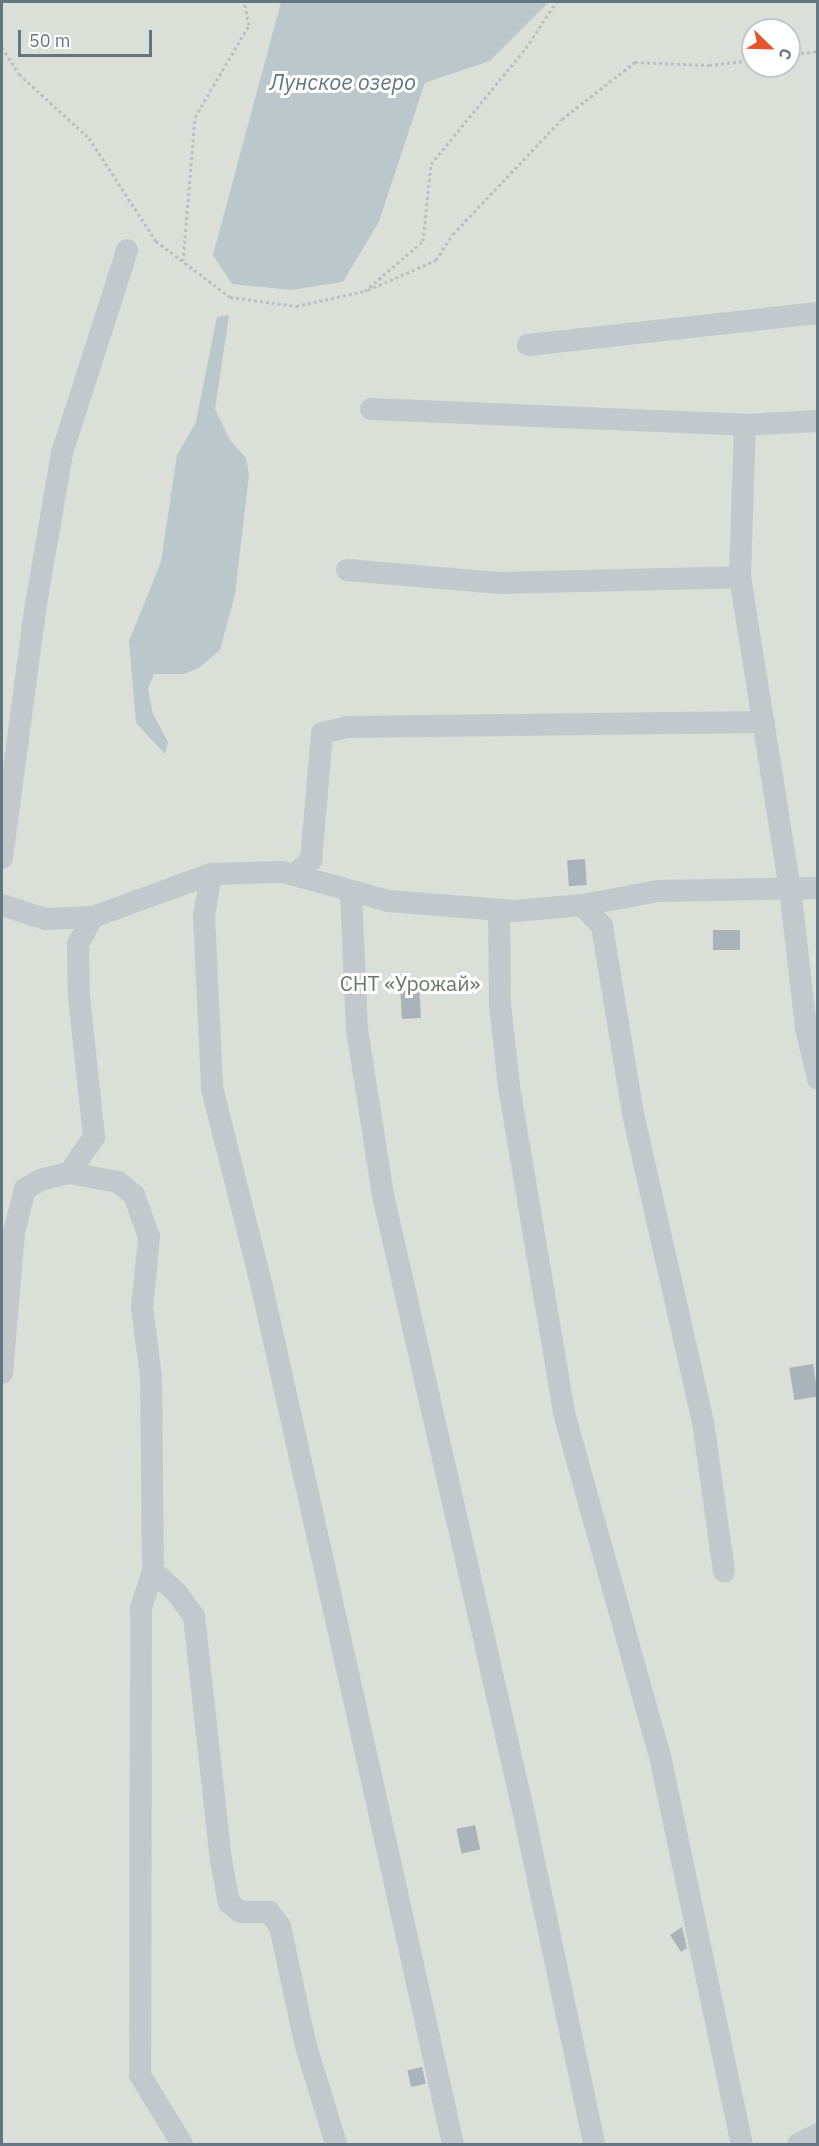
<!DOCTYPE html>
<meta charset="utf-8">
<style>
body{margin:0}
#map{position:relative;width:819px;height:2146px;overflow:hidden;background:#fafaf8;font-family:"IBM Plex Sans",sans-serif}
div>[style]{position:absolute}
.green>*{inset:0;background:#dadfd7}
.water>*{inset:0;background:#bbc7cb}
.building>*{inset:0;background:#aab3b9;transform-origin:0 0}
.path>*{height:3px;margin-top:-1.5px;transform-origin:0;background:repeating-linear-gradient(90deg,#bbbfc2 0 3px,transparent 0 6px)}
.minor>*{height:22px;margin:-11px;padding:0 11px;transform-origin:11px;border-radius:11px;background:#c3c8cc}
span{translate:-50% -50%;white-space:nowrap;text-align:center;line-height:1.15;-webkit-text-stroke:6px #fff;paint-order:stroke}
.park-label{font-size:21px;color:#687a64}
.water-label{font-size:22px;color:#60757c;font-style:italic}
.frame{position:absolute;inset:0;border:3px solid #657683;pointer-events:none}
.north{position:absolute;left:741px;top:18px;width:60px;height:60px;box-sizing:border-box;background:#fff;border:2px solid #c1c8cd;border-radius:50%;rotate:113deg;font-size:16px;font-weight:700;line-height:24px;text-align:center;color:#657683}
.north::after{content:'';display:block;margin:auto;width:21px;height:27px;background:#e4572e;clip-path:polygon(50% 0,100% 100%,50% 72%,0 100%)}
.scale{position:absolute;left:18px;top:30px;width:134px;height:27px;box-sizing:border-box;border:3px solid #657683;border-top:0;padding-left:8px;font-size:18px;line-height:21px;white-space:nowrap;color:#657683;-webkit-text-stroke:4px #fff;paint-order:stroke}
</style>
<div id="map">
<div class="green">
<div style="clip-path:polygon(evenodd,2px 2px,281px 2px,292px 290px,343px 282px,379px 222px,425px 83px,490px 61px,549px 2px,817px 2px,817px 2144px,2px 2144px,2px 2px,753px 30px,789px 30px,789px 66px,753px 66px,753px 30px)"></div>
</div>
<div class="water">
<div style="clip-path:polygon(281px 2px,549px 2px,490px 61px,425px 83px,379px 222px,343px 282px,292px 290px,232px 284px,213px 255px)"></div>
<div style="clip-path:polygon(229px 315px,215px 409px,230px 440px,246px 458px,249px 474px,235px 594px,220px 650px,199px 668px,184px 674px,154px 674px,148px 688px,153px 714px,168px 742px,165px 754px,136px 723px,129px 641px,161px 562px,177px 455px,196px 422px,217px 317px)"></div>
</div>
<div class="building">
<div style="left:585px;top:859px;width:26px;height:18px;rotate:86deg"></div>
<div style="left:713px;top:930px;width:27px;height:20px"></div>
<div style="left:419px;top:983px;width:35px;height:19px;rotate:87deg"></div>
<div style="left:813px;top:1364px;width:33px;height:24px;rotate:81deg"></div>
<div style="left:475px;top:1825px;width:25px;height:19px;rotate:78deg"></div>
<div style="clip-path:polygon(682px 1927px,687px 1948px,681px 1952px,670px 1935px)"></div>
<div style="left:422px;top:2067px;width:17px;height:15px;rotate:77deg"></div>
</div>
<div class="path">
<div style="left:2px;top:47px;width:32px;rotate:58deg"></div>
<div style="left:19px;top:74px;width:95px;rotate:42.4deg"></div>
<div style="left:89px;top:138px;width:123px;rotate:57deg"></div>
<div style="left:156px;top:241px;width:93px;rotate:37.1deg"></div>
<div style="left:230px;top:297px;width:67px;rotate:7.8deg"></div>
<div style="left:296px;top:306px;width:71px;rotate:-12.3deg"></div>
<div style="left:365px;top:291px;width:77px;rotate:-40.8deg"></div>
<div style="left:423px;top:241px;width:77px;rotate:-84.1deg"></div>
<div style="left:431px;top:164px;width:150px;rotate:-50.7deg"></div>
<div style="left:526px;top:48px;width:55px;rotate:-56.9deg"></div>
<div style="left:789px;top:55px;width:29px;rotate:-8deg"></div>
<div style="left:183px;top:261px;width:144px;rotate:-85.2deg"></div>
<div style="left:195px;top:117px;width:107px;rotate:-59.6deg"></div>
<div style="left:249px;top:25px;width:24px;rotate:-102deg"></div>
<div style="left:368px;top:290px;width:74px;rotate:-23.8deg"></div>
<div style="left:436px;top:260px;width:31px;rotate:-57deg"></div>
<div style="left:453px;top:234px;width:158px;rotate:-46.5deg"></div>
<div style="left:562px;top:119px;width:93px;rotate:-38deg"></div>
<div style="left:635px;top:62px;width:74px;rotate:2.3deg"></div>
<div style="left:709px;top:65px;width:44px;rotate:-6.5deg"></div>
</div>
<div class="minor">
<div style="left:528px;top:345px;width:292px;rotate:-6.3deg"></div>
<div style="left:371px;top:409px;width:374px;rotate:2.4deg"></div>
<div style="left:745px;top:425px;width:73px;rotate:-3.1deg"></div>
<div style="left:745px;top:425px;width:152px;rotate:91.9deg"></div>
<div style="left:740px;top:577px;width:316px;rotate:80.9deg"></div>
<div style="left:790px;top:889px;width:140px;rotate:83.4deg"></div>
<div style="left:806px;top:1028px;width:52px;rotate:76.8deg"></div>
<div style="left:347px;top:570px;width:154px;rotate:4.9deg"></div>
<div style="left:500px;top:583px;width:240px;rotate:-1.4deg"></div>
<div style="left:2px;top:858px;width:256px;rotate:-82.4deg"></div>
<div style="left:36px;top:604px;width:153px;rotate:-80.2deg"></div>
<div style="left:62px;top:453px;width:213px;rotate:-72.2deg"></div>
<div style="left:211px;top:874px;width:43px;rotate:99.5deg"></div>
<div style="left:204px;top:916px;width:172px;rotate:87.3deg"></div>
<div style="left:212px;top:1088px;width:205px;rotate:75.9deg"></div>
<div style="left:262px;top:1287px;width:878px;rotate:77.44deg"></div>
<div style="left:294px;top:875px;width:23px;rotate:-41deg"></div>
<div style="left:311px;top:860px;width:127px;rotate:-85deg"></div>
<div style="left:322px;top:733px;width:26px;rotate:-13deg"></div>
<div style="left:347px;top:727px;width:417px;rotate:-0.7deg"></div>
<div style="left:351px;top:893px;width:136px;rotate:87.5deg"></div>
<div style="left:357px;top:1029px;width:168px;rotate:81.1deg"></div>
<div style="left:383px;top:1195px;width:635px;rotate:77.17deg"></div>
<div style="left:524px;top:1814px;width:337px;rotate:78deg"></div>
<div style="left:2px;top:905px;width:45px;rotate:18deg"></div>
<div style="left:45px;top:919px;width:48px;rotate:-2.4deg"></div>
<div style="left:93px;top:917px;width:126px;rotate:-20deg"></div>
<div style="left:211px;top:874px;width:72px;rotate:-1.6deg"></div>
<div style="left:283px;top:872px;width:109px;rotate:15.4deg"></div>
<div style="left:388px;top:901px;width:127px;rotate:4.5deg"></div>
<div style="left:515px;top:911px;width:67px;rotate:-5.1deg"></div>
<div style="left:582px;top:905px;width:77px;rotate:-10.4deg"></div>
<div style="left:658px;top:891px;width:160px;rotate:-1.1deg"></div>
<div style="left:582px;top:905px;width:29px;rotate:46deg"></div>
<div style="left:602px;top:926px;width:191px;rotate:80.6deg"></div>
<div style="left:633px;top:1114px;width:316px;rotate:77.2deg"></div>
<div style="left:703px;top:1422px;width:151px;rotate:82deg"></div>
<div style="left:499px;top:910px;width:95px;rotate:89.4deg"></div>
<div style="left:500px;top:1005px;width:82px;rotate:83.7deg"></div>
<div style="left:509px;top:1087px;width:331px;rotate:80.4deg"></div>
<div style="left:564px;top:1413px;width:356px;rotate:74.4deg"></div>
<div style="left:660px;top:1756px;width:397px;rotate:78.1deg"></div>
<div style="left:69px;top:1173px;width:50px;rotate:10.4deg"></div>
<div style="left:118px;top:1182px;width:21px;rotate:39deg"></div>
<div style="left:134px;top:1195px;width:45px;rotate:70.3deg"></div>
<div style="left:149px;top:1237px;width:71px;rotate:95.6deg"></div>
<div style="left:142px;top:1308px;width:69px;rotate:82.5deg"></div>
<div style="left:151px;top:1376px;width:195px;rotate:89.4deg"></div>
<div style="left:153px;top:1571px;width:33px;rotate:43deg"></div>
<div style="left:177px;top:1593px;width:29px;rotate:54deg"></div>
<div style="left:194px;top:1616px;width:245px;rotate:83.7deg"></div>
<div style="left:221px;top:1860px;width:44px;rotate:79.5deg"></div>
<div style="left:229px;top:1903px;width:14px;rotate:39deg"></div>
<div style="left:240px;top:1912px;width:29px"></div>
<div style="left:269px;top:1912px;width:18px;rotate:52deg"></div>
<div style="left:280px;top:1926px;width:120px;rotate:77.9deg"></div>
<div style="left:305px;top:2043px;width:106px;rotate:72.9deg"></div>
<div style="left:2px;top:1373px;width:142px;rotate:-85.1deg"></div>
<div style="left:14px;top:1232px;width:44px;rotate:-75.7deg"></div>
<div style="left:25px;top:1189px;width:17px;rotate:-31deg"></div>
<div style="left:40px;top:1180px;width:30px;rotate:-14deg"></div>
<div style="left:69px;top:1173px;width:44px;rotate:-55.2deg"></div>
<div style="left:94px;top:1137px;width:141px;rotate:-96.1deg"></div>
<div style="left:79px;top:997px;width:53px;rotate:-91.1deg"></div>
<div style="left:78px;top:944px;width:31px;rotate:-61deg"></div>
<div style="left:153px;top:1571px;width:40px;rotate:108deg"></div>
<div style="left:141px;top:1609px;width:466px;rotate:90.1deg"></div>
<div style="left:140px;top:2075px;width:81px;rotate:58.7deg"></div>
<div style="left:798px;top:2144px;width:22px;rotate:-27deg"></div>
</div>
<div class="park-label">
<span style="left:410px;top:983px">СНТ «Урожай»</span>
</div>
<div class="water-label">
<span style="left:343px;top:82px">Лунское озеро</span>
</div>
<div class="frame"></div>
<div class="north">С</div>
<div class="scale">50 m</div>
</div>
